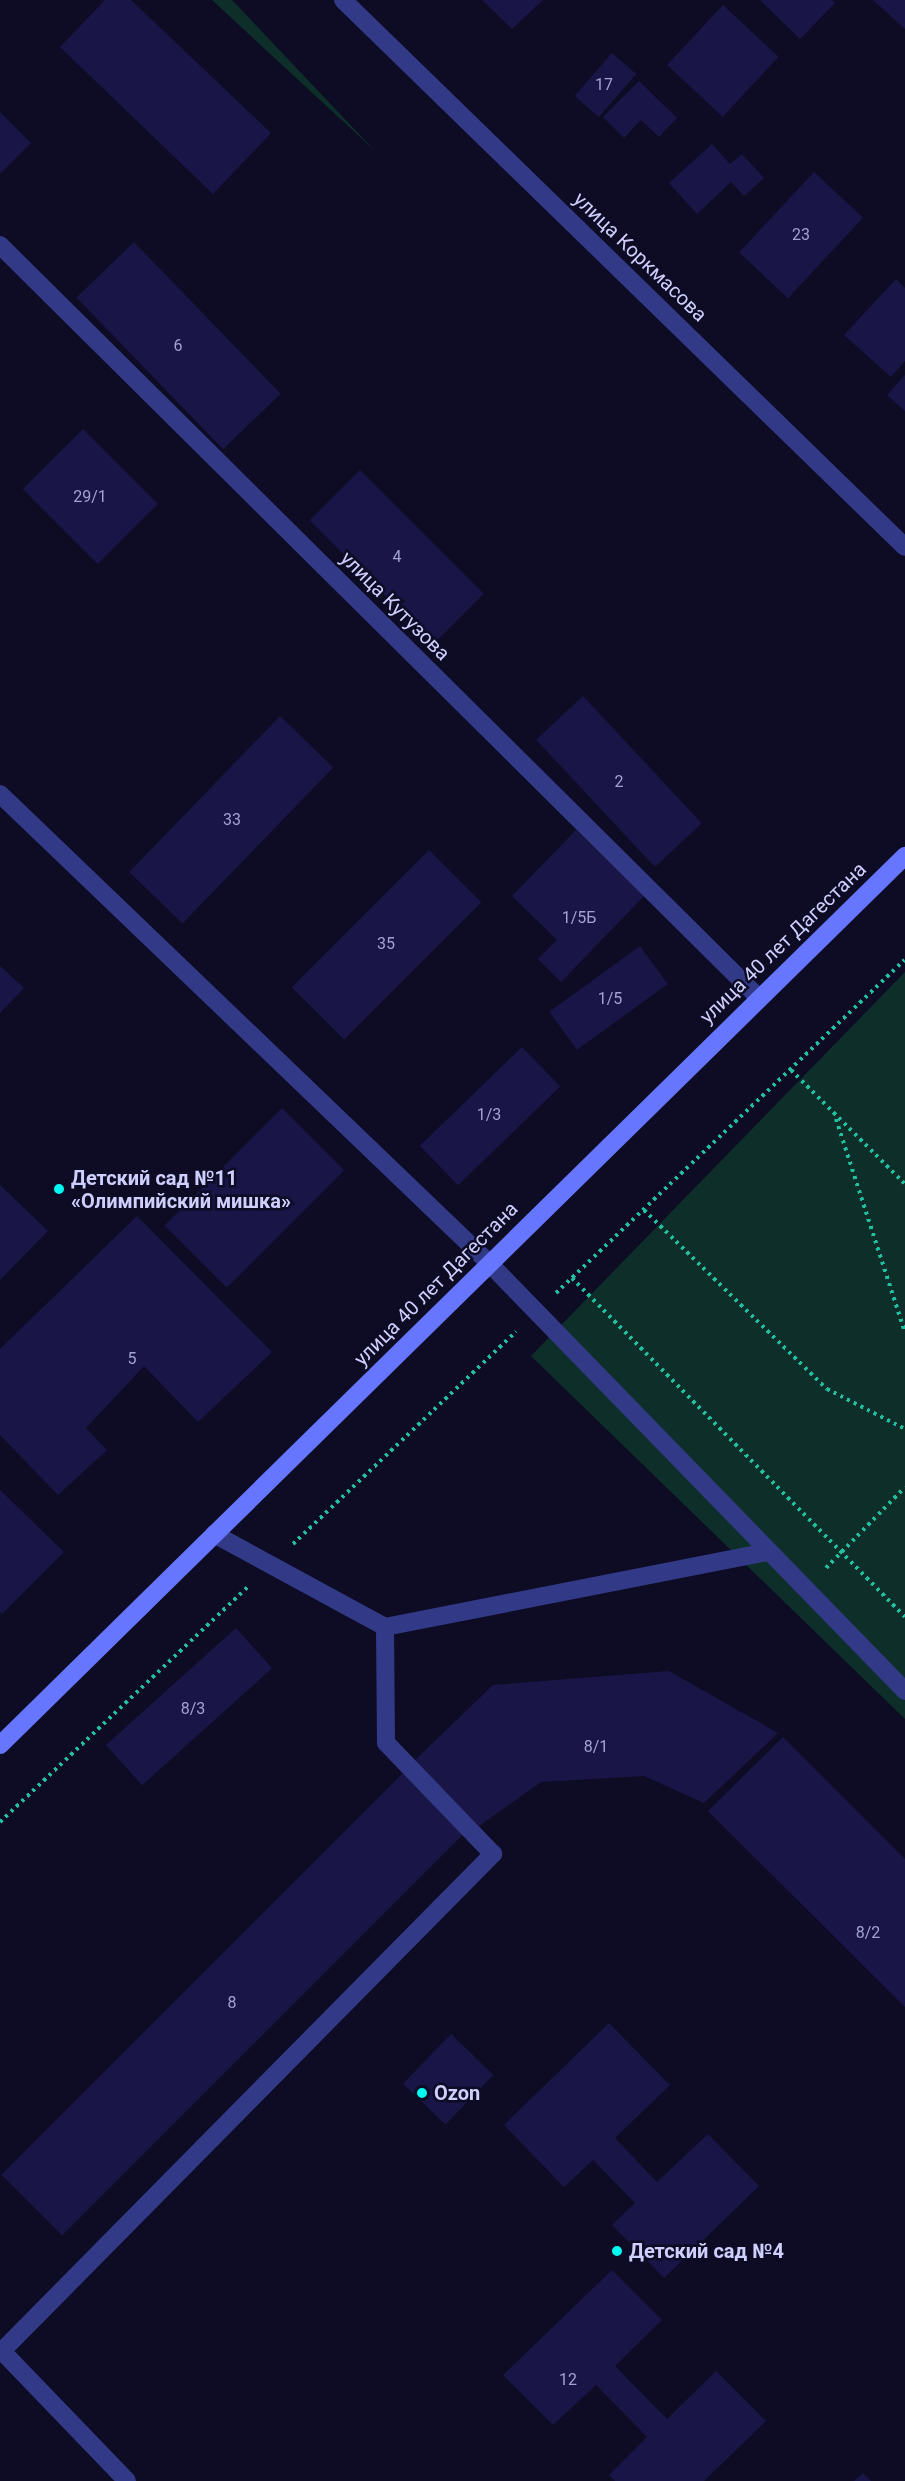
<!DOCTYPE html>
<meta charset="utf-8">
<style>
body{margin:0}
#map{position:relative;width:905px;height:2481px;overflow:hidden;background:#0d0c24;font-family:Roboto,sans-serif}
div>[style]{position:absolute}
.green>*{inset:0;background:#0e2f29}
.building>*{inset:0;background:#191647;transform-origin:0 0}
.path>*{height:4px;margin-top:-2px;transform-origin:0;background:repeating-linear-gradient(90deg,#21c0a1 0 3px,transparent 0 7.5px)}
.lane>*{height:18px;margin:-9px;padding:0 9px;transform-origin:9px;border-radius:9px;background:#323a88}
.street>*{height:18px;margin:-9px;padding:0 9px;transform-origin:9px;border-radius:9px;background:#323a88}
.secondary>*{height:18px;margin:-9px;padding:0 9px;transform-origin:9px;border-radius:9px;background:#6676ff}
.dots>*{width:16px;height:16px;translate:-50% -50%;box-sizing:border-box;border:3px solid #0d0c24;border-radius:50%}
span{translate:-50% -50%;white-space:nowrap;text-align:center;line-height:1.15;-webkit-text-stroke:5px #0d0c24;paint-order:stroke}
.number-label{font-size:16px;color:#a2a1d1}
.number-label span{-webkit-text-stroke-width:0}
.street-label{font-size:20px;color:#cfcfff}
.poi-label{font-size:20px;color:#cfcfff;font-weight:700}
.left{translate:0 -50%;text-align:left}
</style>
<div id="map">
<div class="green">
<div style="clip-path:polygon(212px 0,232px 0,375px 151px)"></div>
<div style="clip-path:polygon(905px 972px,905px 1719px,531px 1356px)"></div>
</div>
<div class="building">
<div style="clip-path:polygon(105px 0,131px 0,271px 133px,213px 194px,60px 47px)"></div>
<div style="clip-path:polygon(482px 0,543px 0,512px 29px)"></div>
<div style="clip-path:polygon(760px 0,832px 0,835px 3px,800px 39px)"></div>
<div style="clip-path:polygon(873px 0,905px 0,905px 29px)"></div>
<div style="left:723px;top:5px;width:76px;height:82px;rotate:43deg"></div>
<div style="left:612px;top:53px;width:32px;height:57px;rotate:41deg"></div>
<div style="clip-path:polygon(639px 81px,677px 118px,659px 137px,641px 120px,624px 138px,603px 117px)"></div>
<div style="clip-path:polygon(0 112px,31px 143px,0 174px)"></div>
<div style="clip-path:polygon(712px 144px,730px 164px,742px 154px,764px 178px,744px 196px,731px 182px,697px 214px,669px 183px)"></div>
<div style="left:814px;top:172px;width:67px;height:110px;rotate:43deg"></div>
<div style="left:134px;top:242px;width:211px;height:80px;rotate:46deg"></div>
<div style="clip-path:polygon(896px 279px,905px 288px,905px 361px,891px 377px,844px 335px)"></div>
<div style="clip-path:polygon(905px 375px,905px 411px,887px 395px)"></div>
<div style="left:83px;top:429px;width:106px;height:85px;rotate:45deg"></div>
<div style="left:360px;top:470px;width:175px;height:71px;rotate:45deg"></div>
<div style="left:583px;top:696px;width:174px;height:64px;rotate:47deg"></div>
<div style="left:280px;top:716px;width:74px;height:217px;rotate:44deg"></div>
<div style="clip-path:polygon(576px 830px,644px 896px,561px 982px,538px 959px,557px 940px,512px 896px)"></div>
<div style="left:429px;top:850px;width:74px;height:194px;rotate:45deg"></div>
<div style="left:640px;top:946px;width:47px;height:112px;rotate:54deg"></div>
<div style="clip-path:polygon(0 966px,24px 988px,0 1013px)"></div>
<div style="left:522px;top:1047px;width:55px;height:142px;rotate:46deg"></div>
<div style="left:282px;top:1108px;width:88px;height:166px;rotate:45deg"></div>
<div style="clip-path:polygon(0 1185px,48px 1231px,0 1280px)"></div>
<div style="clip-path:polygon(137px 1216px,272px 1352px,198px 1422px,144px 1366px,86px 1428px,107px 1450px,58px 1495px,0 1435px,0 1349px)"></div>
<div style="clip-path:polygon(0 1490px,64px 1552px,2px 1614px,0 1612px)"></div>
<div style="left:236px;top:1628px;width:54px;height:175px;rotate:48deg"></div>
<div style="clip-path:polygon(669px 1671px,778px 1733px,704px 1803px,644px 1776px,541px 1782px,479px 1826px,413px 1762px,493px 1685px)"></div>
<div style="clip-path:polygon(783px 1737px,905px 1859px,905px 2007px,708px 1811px)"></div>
<div style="left:403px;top:1773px;width:86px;height:568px;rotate:45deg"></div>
<div style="clip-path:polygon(609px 2023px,670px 2085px,615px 2138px,657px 2182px,708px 2134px,759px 2186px,664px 2278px,612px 2225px,635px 2203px,593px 2160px,564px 2187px,504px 2125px)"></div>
<div style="left:451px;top:2034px;width:59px;height:69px;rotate:44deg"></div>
<div style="clip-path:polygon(612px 2270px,662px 2320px,615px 2366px,667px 2419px,716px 2371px,766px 2421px,704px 2481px,615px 2481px,609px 2475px,647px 2437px,596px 2385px,553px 2425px,503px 2375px)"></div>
<div style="clip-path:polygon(863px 2473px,871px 2481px,854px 2481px)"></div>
</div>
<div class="path">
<div style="left:791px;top:1070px;width:161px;rotate:45deg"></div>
<div style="left:836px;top:1119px;width:224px;rotate:72.1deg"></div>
<div style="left:644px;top:1210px;width:256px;rotate:44.4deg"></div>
<div style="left:827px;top:1389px;width:88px;rotate:27.1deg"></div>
<div style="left:572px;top:1278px;width:475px;rotate:45.5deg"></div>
<div style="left:556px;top:1293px;width:482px;rotate:-43.7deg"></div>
<div style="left:293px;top:1544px;width:308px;rotate:-43.6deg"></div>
<div style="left:826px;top:1568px;width:113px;rotate:-45.7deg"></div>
<div style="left:0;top:1822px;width:343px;rotate:-43.5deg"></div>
</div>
<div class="lane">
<div style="left:0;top:245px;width:1069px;rotate:44.77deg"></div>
<div style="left:0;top:794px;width:678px;rotate:43.8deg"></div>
<div style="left:489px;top:1263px;width:597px;rotate:45.81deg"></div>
<div style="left:214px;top:1534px;width:195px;rotate:28.5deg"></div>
<div style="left:385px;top:1627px;width:390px;rotate:-11.1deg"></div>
<div style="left:0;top:2349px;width:183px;rotate:46.1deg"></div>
<div style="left:2px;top:2351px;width:699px;rotate:-45.35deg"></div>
<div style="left:493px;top:1854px;width:154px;rotate:-133.9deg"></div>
<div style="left:386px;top:1743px;width:116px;rotate:-90.5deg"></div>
</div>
<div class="street">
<div style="left:343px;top:0;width:784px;rotate:44.23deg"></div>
</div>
<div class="secondary">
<div style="left:0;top:1745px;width:1269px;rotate:-44.49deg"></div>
</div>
<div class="dots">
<div style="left:59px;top:1189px;background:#00faf1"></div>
<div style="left:422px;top:2093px;background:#00faf1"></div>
<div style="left:617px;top:2251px;background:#00faf1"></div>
</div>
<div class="number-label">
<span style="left:604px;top:85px">17</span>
<span style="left:801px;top:235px">23</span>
<span style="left:178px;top:346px">6</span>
<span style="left:90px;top:497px">29/1</span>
<span style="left:397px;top:557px">4</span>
<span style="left:619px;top:782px">2</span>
<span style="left:232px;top:820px">33</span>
<span style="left:579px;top:918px">1/5Б</span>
<span style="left:386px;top:944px">35</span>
<span style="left:610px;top:999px">1/5</span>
<span style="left:489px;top:1115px">1/3</span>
<span style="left:132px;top:1359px">5</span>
<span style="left:193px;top:1709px">8/3</span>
<span style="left:596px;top:1747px">8/1</span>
<span style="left:868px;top:1933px">8/2</span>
<span style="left:232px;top:2003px">8</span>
<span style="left:568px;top:2380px">12</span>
</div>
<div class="street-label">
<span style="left:640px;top:257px;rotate:44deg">улица Коркмасова</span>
<span style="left:395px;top:606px;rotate:45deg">улица Кутузова</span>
<span style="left:783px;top:943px;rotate:-44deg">улица 40 лет Дагестана</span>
<span style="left:436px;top:1284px;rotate:-45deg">улица 40 лет Дагестана</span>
</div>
<div class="poi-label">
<span class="left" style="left:71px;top:1190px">Детский сад №11<br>«Олимпийский мишка»</span>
<span class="left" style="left:434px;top:2093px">Ozon</span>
<span class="left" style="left:629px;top:2251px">Детский сад №4</span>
</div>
</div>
